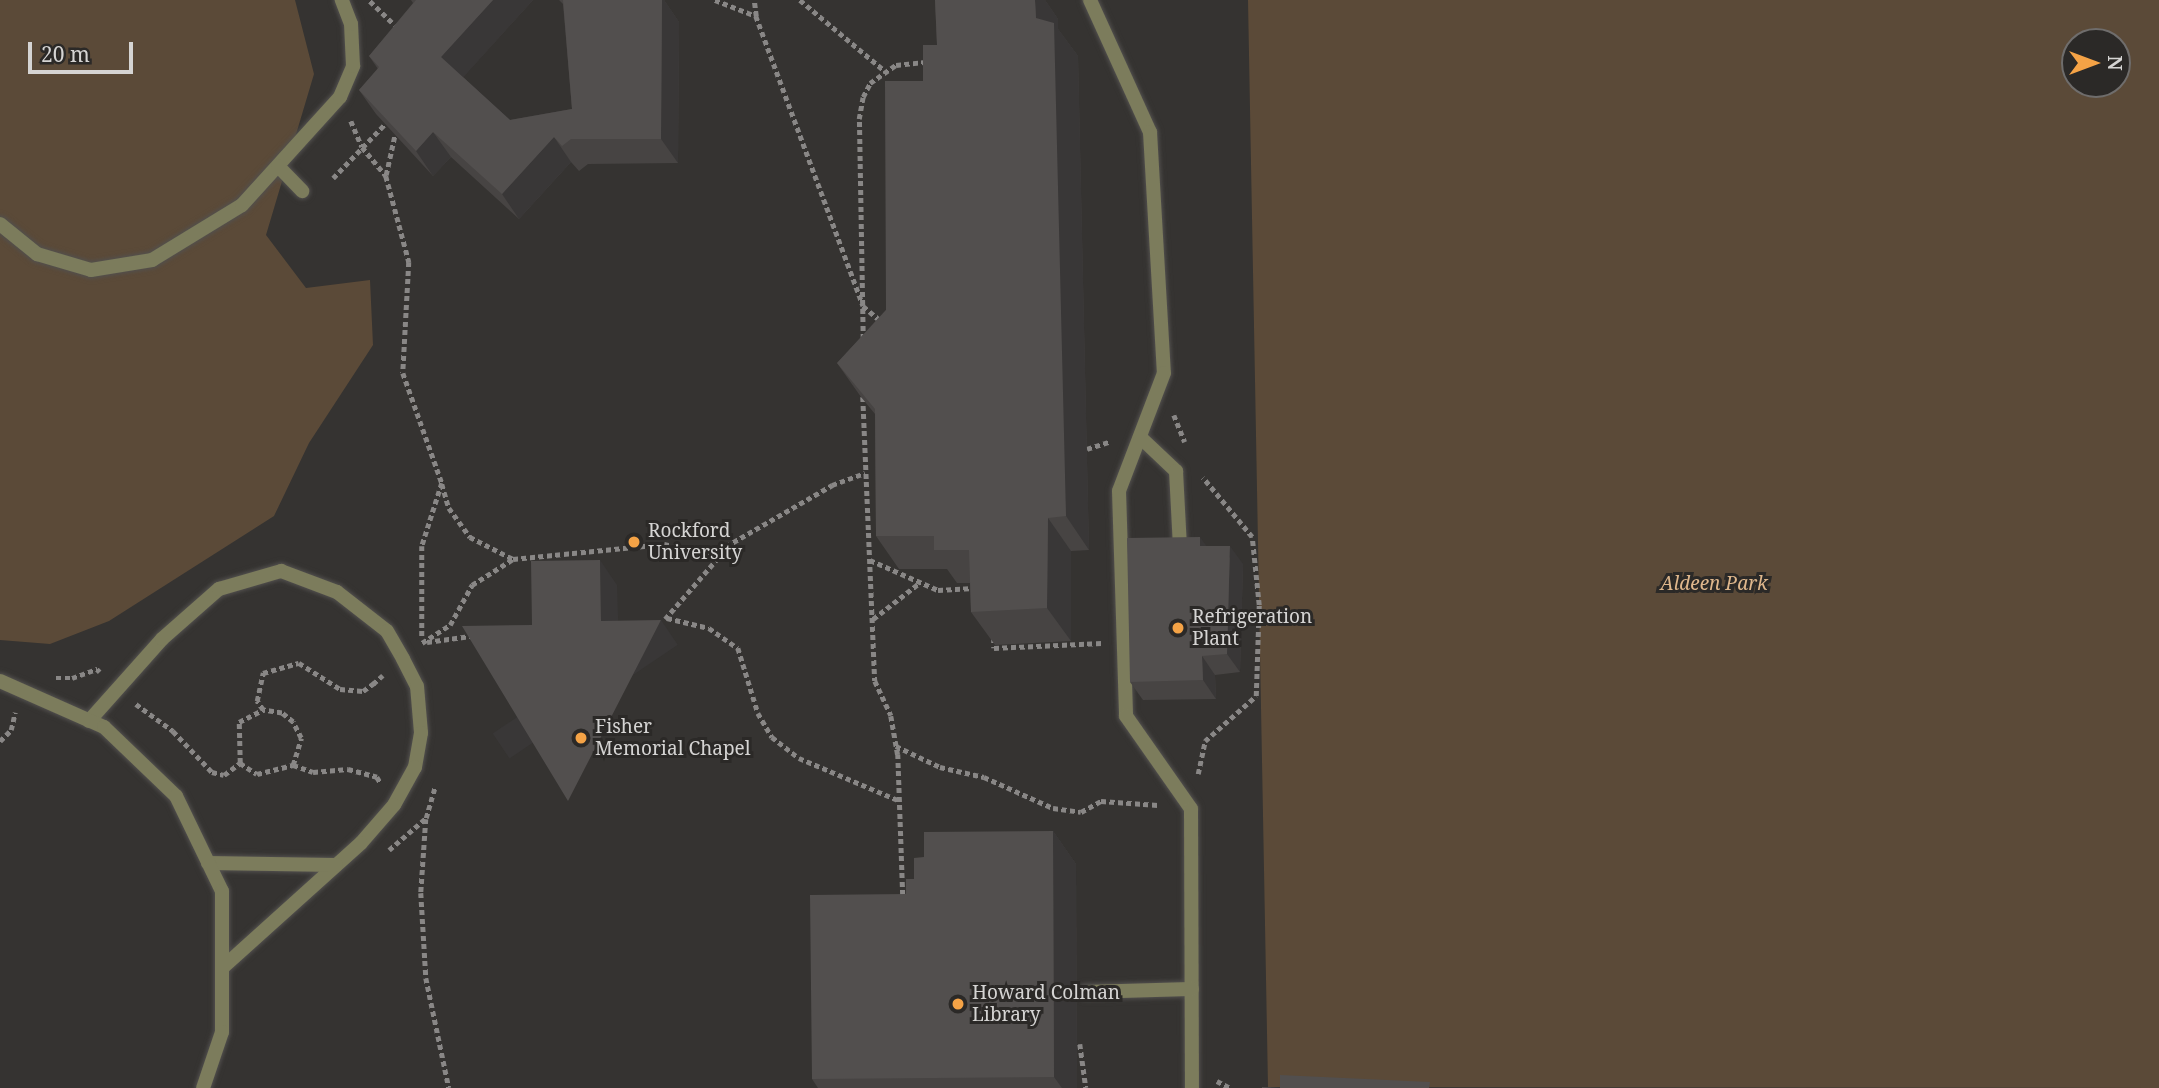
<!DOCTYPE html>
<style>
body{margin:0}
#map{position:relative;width:2159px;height:1088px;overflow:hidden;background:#353331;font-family:"Noto Serif",serif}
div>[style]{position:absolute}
.green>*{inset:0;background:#5b4a38}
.path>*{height:4.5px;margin-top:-2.25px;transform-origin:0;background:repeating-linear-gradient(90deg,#898786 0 5px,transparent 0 8.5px)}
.roads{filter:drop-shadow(0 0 2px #52504e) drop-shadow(0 0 2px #52504e)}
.lane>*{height:14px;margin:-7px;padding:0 7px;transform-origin:7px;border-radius:7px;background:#7c7c5c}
.street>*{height:14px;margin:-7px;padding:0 7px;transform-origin:7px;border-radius:7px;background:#7c7c5c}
.wall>*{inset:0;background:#474443}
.shaded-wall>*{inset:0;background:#393737;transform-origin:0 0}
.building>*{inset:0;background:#524f4e}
.dots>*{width:19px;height:19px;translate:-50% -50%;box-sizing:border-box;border:4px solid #2b2927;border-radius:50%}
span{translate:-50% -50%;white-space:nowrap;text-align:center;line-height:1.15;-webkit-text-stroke:6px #2b2927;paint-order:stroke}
.poi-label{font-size:19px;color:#d5d4d3}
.left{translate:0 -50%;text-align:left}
.park-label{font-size:19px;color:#dfb78c;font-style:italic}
.north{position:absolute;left:2061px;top:28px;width:70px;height:70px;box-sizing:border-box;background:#2b2927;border:2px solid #6f6d6c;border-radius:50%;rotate:90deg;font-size:19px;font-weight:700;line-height:28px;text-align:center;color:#d5d4d3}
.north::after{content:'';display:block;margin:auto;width:24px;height:32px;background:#f5a346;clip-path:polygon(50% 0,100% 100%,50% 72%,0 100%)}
.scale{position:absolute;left:28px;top:42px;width:105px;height:32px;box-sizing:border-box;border:4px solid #d5d4d3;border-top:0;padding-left:9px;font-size:21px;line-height:24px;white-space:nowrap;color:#d5d4d3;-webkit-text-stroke:5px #2b2927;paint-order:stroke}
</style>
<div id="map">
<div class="green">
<div style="clip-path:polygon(0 0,295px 0,314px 74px,266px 235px,306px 288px,370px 280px,373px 345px,309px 443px,274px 516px,109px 621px,50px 644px,0 640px)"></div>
<div style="clip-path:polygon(evenodd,1248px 0,2159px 0,2159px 1088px,1268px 1087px,1248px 0,2075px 42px,2117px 42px,2117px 84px,2075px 84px,2075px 42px)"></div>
</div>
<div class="path">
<div style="left:715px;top:0;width:44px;rotate:21.3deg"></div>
<div style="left:756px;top:16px;width:16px;rotate:-97deg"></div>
<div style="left:800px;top:0;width:112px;rotate:39.9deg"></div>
<div style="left:370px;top:1px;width:40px;rotate:44deg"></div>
<div style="left:756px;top:16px;width:309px;rotate:69.7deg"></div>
<div style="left:863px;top:306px;width:23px;rotate:40deg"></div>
<div style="left:351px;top:121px;width:28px;rotate:67deg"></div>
<div style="left:362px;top:147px;width:38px;rotate:50deg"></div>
<div style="left:386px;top:176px;width:89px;rotate:75deg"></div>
<div style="left:409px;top:262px;width:111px;rotate:93.1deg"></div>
<div style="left:403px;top:373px;width:117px;rotate:70.5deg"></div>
<div style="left:442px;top:483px;width:66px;rotate:107.6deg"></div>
<div style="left:422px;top:546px;width:92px;rotate:90deg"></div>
<div style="left:386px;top:175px;width:42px;rotate:-77.6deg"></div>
<div style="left:333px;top:178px;width:75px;rotate:-46.1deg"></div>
<div style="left:863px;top:339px;width:220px;rotate:-91deg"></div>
<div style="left:859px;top:119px;width:22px;rotate:-80deg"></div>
<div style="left:863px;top:97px;width:16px;rotate:-63deg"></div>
<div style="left:870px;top:83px;width:32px;rotate:-35deg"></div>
<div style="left:896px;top:65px;width:30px;rotate:-6deg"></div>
<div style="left:863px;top:397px;width:284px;rotate:87.6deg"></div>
<div style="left:875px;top:681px;width:38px;rotate:65deg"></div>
<div style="left:891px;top:716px;width:39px;rotate:80deg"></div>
<div style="left:898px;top:754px;width:144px;rotate:88deg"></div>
<div style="left:1174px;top:415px;width:29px;rotate:68deg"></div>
<div style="left:1087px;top:449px;width:23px;rotate:-18deg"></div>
<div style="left:442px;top:484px;width:25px;rotate:74deg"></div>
<div style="left:449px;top:508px;width:36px;rotate:54deg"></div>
<div style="left:470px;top:537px;width:48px;rotate:27.1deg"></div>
<div style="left:870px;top:560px;width:74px;rotate:23.8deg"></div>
<div style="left:938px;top:590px;width:36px;rotate:-3deg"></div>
<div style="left:667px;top:618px;width:43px;rotate:13.4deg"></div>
<div style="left:709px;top:628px;width:35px;rotate:35deg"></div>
<div style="left:738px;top:648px;width:68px;rotate:72.9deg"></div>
<div style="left:758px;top:713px;width:28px;rotate:60deg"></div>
<div style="left:772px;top:737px;width:34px;rotate:38deg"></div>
<div style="left:799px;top:758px;width:108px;rotate:23deg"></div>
<div style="left:665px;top:619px;width:89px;rotate:-49.1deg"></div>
<div style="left:873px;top:619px;width:57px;rotate:-37.9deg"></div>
<div style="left:994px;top:638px;width:10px;rotate:90deg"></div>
<div style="left:994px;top:648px;width:108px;rotate:-2.7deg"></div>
<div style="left:427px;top:642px;width:44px;rotate:-7.8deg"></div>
<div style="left:422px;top:643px;width:33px;rotate:-33deg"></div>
<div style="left:450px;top:625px;width:46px;rotate:-61.2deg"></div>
<div style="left:472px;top:585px;width:49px;rotate:-32.4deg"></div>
<div style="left:513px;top:559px;width:152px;rotate:-5.7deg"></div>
<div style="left:664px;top:544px;width:48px;rotate:13.2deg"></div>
<div style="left:711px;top:555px;width:140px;rotate:-30deg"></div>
<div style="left:832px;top:485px;width:35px;rotate:-20deg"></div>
<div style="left:56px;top:678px;width:16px"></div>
<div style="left:72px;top:678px;width:27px;rotate:-20deg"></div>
<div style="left:97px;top:669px;width:4px;rotate:45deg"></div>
<div style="left:373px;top:684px;width:13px;rotate:-42deg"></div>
<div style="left:136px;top:704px;width:46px;rotate:36.1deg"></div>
<div style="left:173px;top:731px;width:57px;rotate:46.4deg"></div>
<div style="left:212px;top:772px;width:12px;rotate:14deg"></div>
<div style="left:224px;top:775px;width:20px;rotate:-37deg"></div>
<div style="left:240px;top:763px;width:20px;rotate:33deg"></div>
<div style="left:257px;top:774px;width:37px;rotate:-14deg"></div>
<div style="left:293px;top:765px;width:21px;rotate:19deg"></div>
<div style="left:313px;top:772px;width:35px;rotate:-5deg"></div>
<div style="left:348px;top:769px;width:30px;rotate:15deg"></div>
<div style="left:377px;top:777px;width:6px;rotate:59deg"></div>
<div style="left:0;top:741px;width:16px;rotate:-45deg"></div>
<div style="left:11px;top:730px;width:18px;rotate:-77deg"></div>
<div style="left:896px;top:746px;width:49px;rotate:25.5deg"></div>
<div style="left:940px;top:767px;width:45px;rotate:12.8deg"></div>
<div style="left:984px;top:777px;width:76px;rotate:24.2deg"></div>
<div style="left:1053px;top:808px;width:28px;rotate:8deg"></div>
<div style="left:1081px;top:812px;width:23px;rotate:-29deg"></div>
<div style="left:1101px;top:801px;width:57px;rotate:4deg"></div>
<div style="left:240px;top:763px;width:41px;rotate:-91.4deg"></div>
<div style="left:239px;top:722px;width:27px;rotate:-27deg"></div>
<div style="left:293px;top:765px;width:28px;rotate:-73deg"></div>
<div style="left:301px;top:738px;width:18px;rotate:-117deg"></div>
<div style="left:293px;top:722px;width:14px;rotate:-141deg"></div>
<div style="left:282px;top:713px;width:19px;rotate:-171deg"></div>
<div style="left:263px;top:710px;width:11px;rotate:-124deg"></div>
<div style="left:257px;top:701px;width:29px;rotate:-78deg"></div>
<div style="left:263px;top:673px;width:37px;rotate:-16deg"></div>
<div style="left:299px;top:663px;width:49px;rotate:32.4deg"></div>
<div style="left:340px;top:689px;width:23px;rotate:5deg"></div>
<div style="left:363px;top:691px;width:14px;rotate:-36deg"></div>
<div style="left:1198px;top:774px;width:34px;rotate:-78deg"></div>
<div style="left:1205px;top:741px;width:68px;rotate:-41.4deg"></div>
<div style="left:1256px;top:696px;width:91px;rotate:-88.1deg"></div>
<div style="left:1259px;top:605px;width:68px;rotate:-95.9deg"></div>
<div style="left:1252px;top:537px;width:77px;rotate:-129.7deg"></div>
<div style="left:426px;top:819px;width:74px;rotate:93.9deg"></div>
<div style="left:421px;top:893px;width:85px;rotate:86.6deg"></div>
<div style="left:426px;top:978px;width:112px;rotate:78.2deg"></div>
<div style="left:389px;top:850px;width:49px;rotate:-40.9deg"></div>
<div style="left:426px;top:818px;width:33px;rotate:-74deg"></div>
<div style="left:1080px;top:1044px;width:44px;rotate:82.2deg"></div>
<div style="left:1217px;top:1081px;width:15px;rotate:28deg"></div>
</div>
<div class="roads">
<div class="lane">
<div style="left:1090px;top:0;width:145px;rotate:65.6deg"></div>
<div style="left:1150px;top:132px;width:241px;rotate:86.7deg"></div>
<div style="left:1164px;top:373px;width:126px;rotate:110.9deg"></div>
<div style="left:1119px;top:491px;width:225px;rotate:88.2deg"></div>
<div style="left:1126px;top:716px;width:113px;rotate:55deg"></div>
<div style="left:1191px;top:809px;width:279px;rotate:89.8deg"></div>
<div style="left:0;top:224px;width:48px;rotate:39deg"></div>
<div style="left:37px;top:254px;width:56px;rotate:16.5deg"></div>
<div style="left:91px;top:270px;width:62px;rotate:-9.3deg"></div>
<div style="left:152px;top:260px;width:105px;rotate:-31.4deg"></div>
<div style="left:242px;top:205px;width:146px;rotate:-47.8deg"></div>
<div style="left:340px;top:97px;width:34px;rotate:-67deg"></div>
<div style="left:353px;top:66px;width:42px;rotate:-92.7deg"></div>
<div style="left:351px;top:24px;width:26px;rotate:-111deg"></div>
<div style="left:1140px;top:437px;width:50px;rotate:43.4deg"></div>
<div style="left:1176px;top:471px;width:76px;rotate:87deg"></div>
<div style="left:89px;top:721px;width:110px;rotate:-48.3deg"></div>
<div style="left:162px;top:639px;width:76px;rotate:-41.3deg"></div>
<div style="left:219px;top:589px;width:65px;rotate:-16.2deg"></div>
<div style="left:281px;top:571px;width:60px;rotate:20.6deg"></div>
<div style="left:337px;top:592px;width:63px;rotate:38deg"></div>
<div style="left:387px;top:631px;width:32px;rotate:60deg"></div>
<div style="left:403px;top:659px;width:30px;rotate:63deg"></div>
<div style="left:417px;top:686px;width:47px;rotate:85.1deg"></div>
<div style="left:421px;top:733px;width:35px;rotate:100deg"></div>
<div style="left:415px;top:767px;width:43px;rotate:118.9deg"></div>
<div style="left:394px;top:805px;width:50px;rotate:131deg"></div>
<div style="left:361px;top:843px;width:187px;rotate:138deg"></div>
<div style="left:208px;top:863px;width:128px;rotate:0.9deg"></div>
<div style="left:1085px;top:992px;width:107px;rotate:-1.6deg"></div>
</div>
<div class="street">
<div style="left:278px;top:166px;width:35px;rotate:46deg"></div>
<div style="left:0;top:681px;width:114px;rotate:23.9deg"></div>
<div style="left:104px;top:727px;width:100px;rotate:43.8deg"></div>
<div style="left:176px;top:796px;width:106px;rotate:64.2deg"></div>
<div style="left:222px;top:891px;width:141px;rotate:90deg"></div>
<div style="left:222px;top:1032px;width:59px;rotate:108.7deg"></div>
</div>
</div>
<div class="wall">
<div style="clip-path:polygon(411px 0,533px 0,463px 77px,510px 120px,572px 109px,563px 4px,559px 0,664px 0,679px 22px,678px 163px,588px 164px,579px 171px,571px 162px,519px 219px,451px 157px,433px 176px,376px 114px,359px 90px,378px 69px,369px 56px,413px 3px)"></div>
<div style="clip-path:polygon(935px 0,1045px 0,1058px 19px,1058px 29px,1078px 56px,1089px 550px,1071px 551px,1071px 641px,995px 645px,971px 612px,970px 583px,957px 583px,947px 569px,899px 569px,876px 536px,875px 414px,861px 397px,837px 363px,886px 310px,923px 81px,937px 45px)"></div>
<div style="clip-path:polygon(1206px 546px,1243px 564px,1240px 672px,1215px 675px,1216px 699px,1143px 700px,1130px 682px)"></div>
<div style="clip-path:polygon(1053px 831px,1076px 864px,1077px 1088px,818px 1088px,812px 1079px,914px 879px)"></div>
</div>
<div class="shaded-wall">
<div style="clip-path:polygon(493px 0,533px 0,459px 82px,441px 57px)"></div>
<div style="clip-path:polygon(662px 0,664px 0,679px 22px,678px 163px,661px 139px)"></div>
<div style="clip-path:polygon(1035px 0,1045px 0,1058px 19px,1058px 29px,1078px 56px,1089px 550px,1066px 516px)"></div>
<div style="clip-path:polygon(433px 132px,451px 157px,433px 176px,416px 151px)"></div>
<div style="clip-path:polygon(554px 137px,571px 162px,519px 219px,502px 194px)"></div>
<div style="clip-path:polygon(1048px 518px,1071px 551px,1071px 641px,1047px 608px)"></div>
<div style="clip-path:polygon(1200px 537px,1213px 555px,1200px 546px)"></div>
<div style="clip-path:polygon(1230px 546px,1243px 564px,1240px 672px,1227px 654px)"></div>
<div style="clip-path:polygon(600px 560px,617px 585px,619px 646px,601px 621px)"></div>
<div style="left:661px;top:620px;width:30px;height:203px;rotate:56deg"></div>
<div style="clip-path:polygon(1202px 656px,1215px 675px,1216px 699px,1203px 680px)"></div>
<div style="clip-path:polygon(1053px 831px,1076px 864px,1077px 1088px,1062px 1088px,1054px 1077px)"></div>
</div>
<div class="building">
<div style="clip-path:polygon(416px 0,493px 0,441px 57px,510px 120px,572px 109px,563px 0,662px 0,661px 139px,571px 139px,562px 146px,554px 137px,502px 194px,433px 132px,416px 151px,359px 90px,379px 67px,369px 56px)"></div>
<div style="clip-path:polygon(935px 0,1035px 0,1036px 18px,1054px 23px,1066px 516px,1048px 518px,1047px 608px,971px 612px,969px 550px,934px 550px,934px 536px,876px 536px,875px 409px,837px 363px,886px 310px,885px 81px,923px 81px,923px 45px,937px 45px)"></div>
<div style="clip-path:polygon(1200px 537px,1200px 546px,1230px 546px,1227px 654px,1202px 656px,1203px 680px,1130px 682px,1127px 538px)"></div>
<div style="clip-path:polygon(600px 560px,601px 621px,661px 620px,568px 801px,462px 626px,532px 625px,531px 561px)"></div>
<div style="clip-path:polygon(1053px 831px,1054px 1077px,812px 1079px,810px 895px,906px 894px,906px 879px,914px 879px,914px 858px,924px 857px,924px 832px)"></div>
<div style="clip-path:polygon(1280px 1075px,1430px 1082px,1429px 1088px,1262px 1088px,1262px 1087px,1280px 1088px)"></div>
</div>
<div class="dots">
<div style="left:634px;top:542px;background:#f5a346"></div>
<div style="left:1178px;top:628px;background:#f5a346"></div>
<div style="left:581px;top:738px;background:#f5a346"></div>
<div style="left:958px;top:1004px;background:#f5a346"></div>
</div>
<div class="poi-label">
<span class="left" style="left:648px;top:542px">Rockford<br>University</span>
<span class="left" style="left:1192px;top:628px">Refrigeration<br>Plant</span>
<span class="left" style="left:595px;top:738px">Fisher<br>Memorial Chapel</span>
<span class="left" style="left:972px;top:1004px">Howard Colman<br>Library</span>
</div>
<div class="park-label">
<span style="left:1714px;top:584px">Aldeen Park</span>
</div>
<div class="north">N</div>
<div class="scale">20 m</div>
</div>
